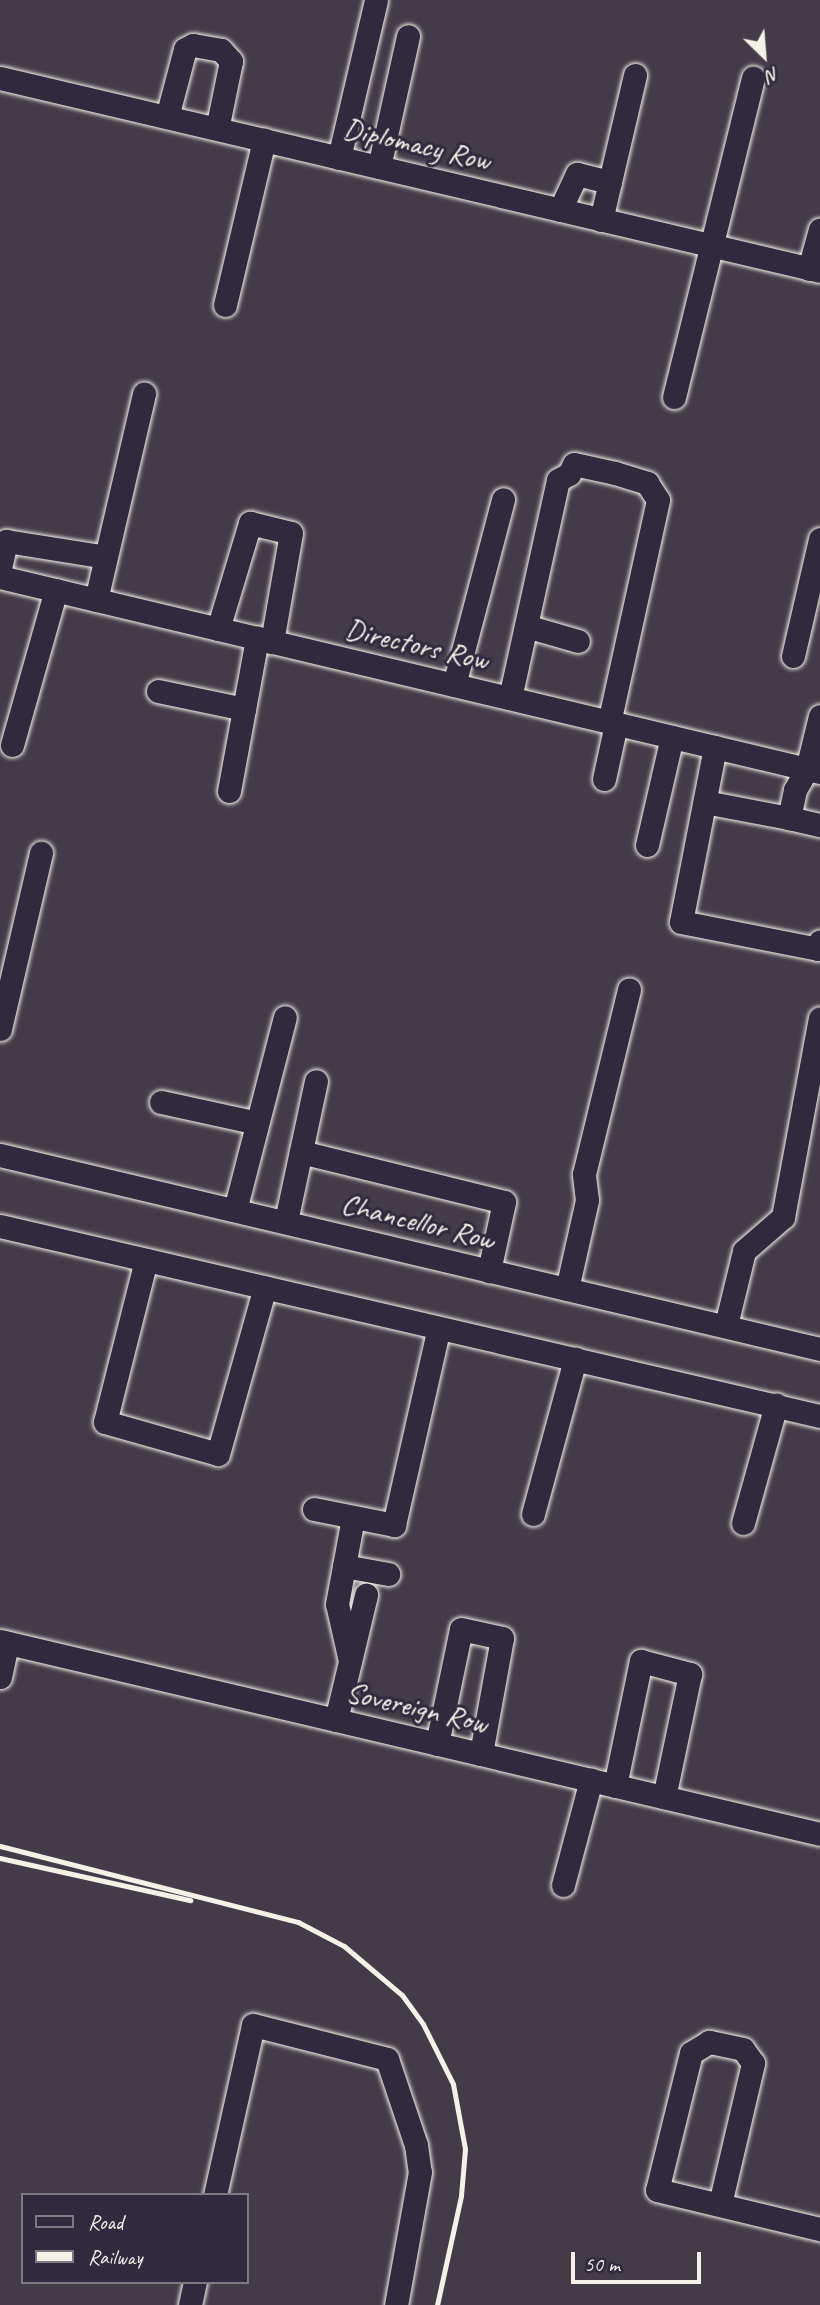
<!DOCTYPE html>
<style>
body{margin:0}
#map{position:relative;width:820px;height:2305px;overflow:hidden;background:#2f2a3d;font-family:Caveat,sans-serif}
div>[style]{position:absolute}
.built>*{inset:0;background:#433b48}
.roads{filter:drop-shadow(0 0 2px #f4f1e8) drop-shadow(0 0 2px #f4f1e8)}
.minor>*{height:23px;margin:-11.5px;padding:0 11.5px;transform-origin:11.5px;border-radius:11.5px;background:#2f2a3d}
.rail>*{height:5px;margin:-2.5px;padding:0 2.5px;transform-origin:2.5px;border-radius:2.5px;background:#f4f1e8}
span{translate:-50% -50%;white-space:nowrap;text-align:center;line-height:1.15;-webkit-text-stroke:6px #2f2a3d;paint-order:stroke}
.street-label{font-size:30px;color:#f4f1e8}
.legend{position:absolute;left:21px;top:2193px;width:228px;height:91px;box-sizing:border-box;background:#2f2a3d;border:2px solid #7e7a81;margin:0;padding:9px 12px;list-style:none;font-size:21px;color:#f4f1e8}
.legend li{display:flex;align-items:center;gap:14px;height:35px}
.legend b{width:35px;border:2px solid #7e7a81}
.north{position:absolute;left:729px;top:21px;width:70px;height:70px;-webkit-text-stroke:5px #2f2a3d;paint-order:stroke;rotate:155deg;font-size:19px;font-weight:700;line-height:28px;text-align:center;color:#f4f1e8}
.north::after{content:'';display:block;margin:auto;width:24px;height:32px;background:#f4f1e8;clip-path:polygon(50% 0,100% 100%,50% 72%,0 100%)}
.scale{position:absolute;left:571px;top:2252px;width:130px;height:32px;box-sizing:border-box;border:4px solid #f4f1e8;border-top:0;padding-left:9px;font-size:21px;line-height:24px;white-space:nowrap;color:#f4f1e8;-webkit-text-stroke:5px #2f2a3d;paint-order:stroke}
</style>
<div id="map">
<div class="built">
<div style="clip-path:polygon(evenodd,0 0,820px 0,820px 2305px,0 2305px,0 0,23px 2195px,247px 2195px,247px 2282px,23px 2282px,23px 2195px)"></div>
</div>
<div class="roads">
<div class="minor">
<div style="left:0;top:78px;width:842px;rotate:13.24deg"></div>
<div style="left:167px;top:117px;width:70px;rotate:-75.2deg"></div>
<div style="left:185px;top:49px;width:9px;rotate:-27deg"></div>
<div style="left:193px;top:45px;width:28px;rotate:10deg"></div>
<div style="left:221px;top:50px;width:15px;rotate:48deg"></div>
<div style="left:231px;top:61px;width:69px;rotate:101.6deg"></div>
<div style="left:339px;top:158px;width:162px;rotate:-76.8deg"></div>
<div style="left:379px;top:167px;width:134px;rotate:-77.5deg"></div>
<div style="left:560px;top:210px;width:40px;rotate:-65deg"></div>
<div style="left:577px;top:174px;width:34px;rotate:14deg"></div>
<div style="left:601px;top:220px;width:149px;rotate:-76.8deg"></div>
<div style="left:809px;top:269px;width:41px;rotate:-74.6deg"></div>
<div style="left:225px;top:305px;width:170px;rotate:-76.7deg"></div>
<div style="left:674px;top:397px;width:329px;rotate:-76.1deg"></div>
<div style="left:0;top:568px;width:28px;rotate:-77deg"></div>
<div style="left:6px;top:541px;width:101px;rotate:9.1deg"></div>
<div style="left:0;top:577px;width:843px;rotate:13.38deg"></div>
<div style="left:96px;top:600px;width:212px;rotate:-76.9deg"></div>
<div style="left:526px;top:626px;width:54px;rotate:16.1deg"></div>
<div style="left:218px;top:629px;width:111px;rotate:-73.2deg"></div>
<div style="left:250px;top:523px;width:42px;rotate:13.7deg"></div>
<div style="left:291px;top:533px;width:111px;rotate:99.9deg"></div>
<div style="left:793px;top:656px;width:120px;rotate:-77deg"></div>
<div style="left:454px;top:685px;width:192px;rotate:-75.2deg"></div>
<div style="left:158px;top:691px;width:88px;rotate:11.8deg"></div>
<div style="left:510px;top:698px;width:223px;rotate:-77.6deg"></div>
<div style="left:558px;top:480px;width:13px;rotate:-29deg"></div>
<div style="left:569px;top:474px;width:11px;rotate:-63deg"></div>
<div style="left:574px;top:464px;width:42px;rotate:12.4deg"></div>
<div style="left:615px;top:473px;width:34px;rotate:17deg"></div>
<div style="left:647px;top:483px;width:20px;rotate:57deg"></div>
<div style="left:658px;top:500px;width:227px;rotate:102.4deg"></div>
<div style="left:820px;top:716px;width:55px;rotate:103.8deg"></div>
<div style="left:807px;top:769px;width:24px;rotate:120deg"></div>
<div style="left:795px;top:790px;width:29px;rotate:102deg"></div>
<div style="left:789px;top:818px;width:32px;rotate:13deg"></div>
<div style="left:12px;top:745px;width:161px;rotate:-74.2deg"></div>
<div style="left:715px;top:747px;width:178px;rotate:101deg"></div>
<div style="left:681px;top:922px;width:140px;rotate:11.1deg"></div>
<div style="left:818px;top:949px;width:8px;rotate:-76deg"></div>
<div style="left:604px;top:779px;width:56px;rotate:-77.7deg"></div>
<div style="left:229px;top:791px;width:156px;rotate:-79.6deg"></div>
<div style="left:705px;top:802px;width:86px;rotate:10.8deg"></div>
<div style="left:647px;top:845px;width:111px;rotate:-77deg"></div>
<div style="left:0;top:1029px;width:181px;rotate:-76.9deg"></div>
<div style="left:161px;top:1102px;width:98px;rotate:12.3deg"></div>
<div style="left:301px;top:1152px;width:209px;rotate:13.8deg"></div>
<div style="left:504px;top:1202px;width:71px;rotate:102.3deg"></div>
<div style="left:0;top:1155px;width:843px;rotate:13.31deg"></div>
<div style="left:235px;top:1210px;width:199px;rotate:-75.5deg"></div>
<div style="left:286px;top:1221px;width:143px;rotate:-77.9deg"></div>
<div style="left:0;top:1226px;width:842px;rotate:13.05deg"></div>
<div style="left:146px;top:1260px;width:167px;rotate:104.2deg"></div>
<div style="left:105px;top:1422px;width:117px;rotate:15.8deg"></div>
<div style="left:218px;top:1454px;width:173px;rotate:-74.3deg"></div>
<div style="left:567px;top:1289px;width:91px;rotate:-77.3deg"></div>
<div style="left:587px;top:1200px;width:26px;rotate:-97deg"></div>
<div style="left:584px;top:1174px;width:190px;rotate:-76.3deg"></div>
<div style="left:726px;top:1325px;width:76px;rotate:-76.3deg"></div>
<div style="left:744px;top:1251px;width:52px;rotate:-41.1deg"></div>
<div style="left:783px;top:1217px;width:202px;rotate:-79.5deg"></div>
<div style="left:314px;top:1509px;width:82px;rotate:11.3deg"></div>
<div style="left:394px;top:1525px;width:199px;rotate:-77.2deg"></div>
<div style="left:533px;top:1514px;width:161px;rotate:-74.8deg"></div>
<div style="left:743px;top:1523px;width:123px;rotate:-74.4deg"></div>
<div style="left:344px;top:1566px;width:45px;rotate:10.3deg"></div>
<div style="left:0;top:1641px;width:842px;rotate:13.24deg"></div>
<div style="left:350px;top:1661px;width:58px;rotate:-102.8deg"></div>
<div style="left:337px;top:1604px;width:87px;rotate:-79.5deg"></div>
<div style="left:0;top:1677px;width:35px;rotate:-78deg"></div>
<div style="left:336px;top:1720px;width:129px;rotate:-76.5deg"></div>
<div style="left:437px;top:1744px;width:117px;rotate:-78.2deg"></div>
<div style="left:461px;top:1629px;width:42px;rotate:12.4deg"></div>
<div style="left:502px;top:1638px;width:118px;rotate:100.3deg"></div>
<div style="left:615px;top:1786px;width:128px;rotate:-78.3deg"></div>
<div style="left:641px;top:1661px;width:51px;rotate:14.9deg"></div>
<div style="left:690px;top:1674px;width:126px;rotate:101.9deg"></div>
<div style="left:563px;top:1885px;width:109px;rotate:-75.1deg"></div>
<div style="left:215px;top:2195px;width:174px;rotate:-77.4deg"></div>
<div style="left:253px;top:2025px;width:138px;rotate:14.2deg"></div>
<div style="left:387px;top:2059px;width:91px;rotate:71.4deg"></div>
<div style="left:416px;top:2145px;width:27px;rotate:82deg"></div>
<div style="left:420px;top:2172px;width:135px;rotate:100.2deg"></div>
<div style="left:720px;top:2204px;width:145px;rotate:-76.8deg"></div>
<div style="left:753px;top:2063px;width:17px;rotate:-126deg"></div>
<div style="left:743px;top:2049px;width:35px;rotate:-168deg"></div>
<div style="left:709px;top:2042px;width:21px;rotate:149deg"></div>
<div style="left:691px;top:2053px;width:141px;rotate:103.9deg"></div>
<div style="left:657px;top:2190px;width:168px;rotate:13.5deg"></div>
<div style="left:190px;top:2305px;width:24px;rotate:-78deg"></div>
</div>
</div>
<div class="rail">
<div style="left:0;top:1846px;width:308px;rotate:14.3deg"></div>
<div style="left:298px;top:1922px;width:52px;rotate:27.6deg"></div>
<div style="left:344px;top:1946px;width:76px;rotate:40.2deg"></div>
<div style="left:402px;top:1995px;width:36px;rotate:54deg"></div>
<div style="left:423px;top:2024px;width:67px;rotate:63.4deg"></div>
<div style="left:453px;top:2084px;width:66px;rotate:79.5deg"></div>
<div style="left:465px;top:2149px;width:47px;rotate:94.9deg"></div>
<div style="left:461px;top:2196px;width:112px;rotate:102.4deg"></div>
<div style="left:0;top:1858px;width:195px;rotate:12.5deg"></div>
</div>
<div class="street-label">
<span style="left:417px;top:144px;rotate:13deg">Diplomacy Row</span>
<span style="left:417px;top:644px;rotate:13deg">Directors Row</span>
<span style="left:418px;top:1221px;rotate:14deg">Chancellor Row</span>
<span style="left:417px;top:1707px;rotate:13deg">Sovereign Row</span>
</div>
<ul class="legend">
<li><b style="height:9px;background:#2f2a3d"></b>Road</li>
<li><b style="height:9px;background:#f4f1e8"></b>Railway</li>
</ul>
<div class="north">N</div>
<div class="scale">50 m</div>
</div>
